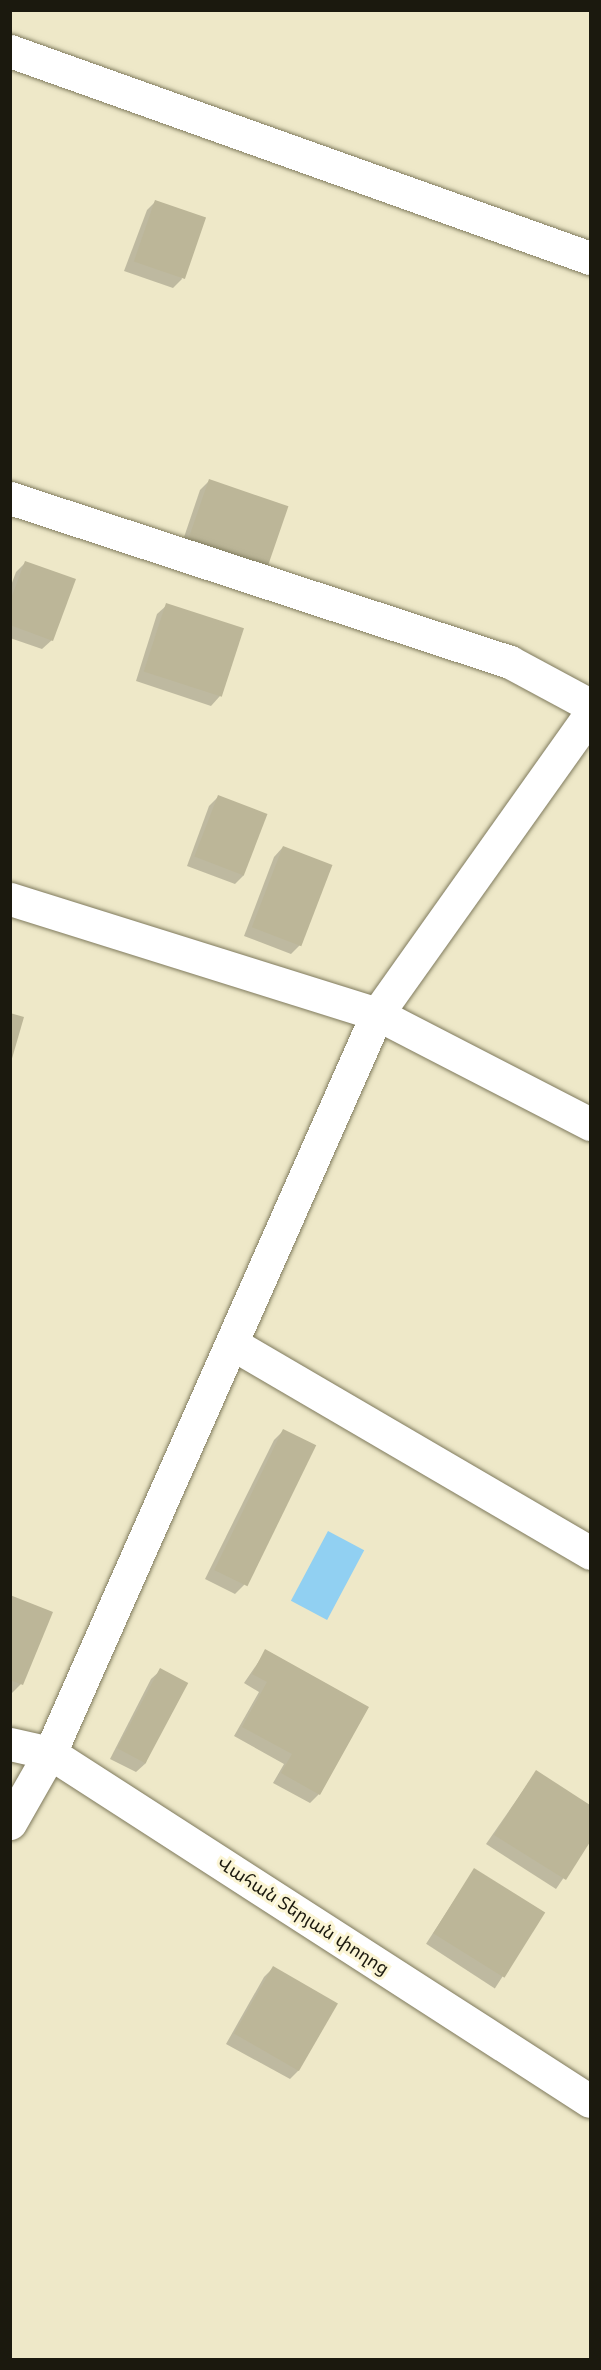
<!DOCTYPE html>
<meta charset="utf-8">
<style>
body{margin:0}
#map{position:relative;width:601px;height:2370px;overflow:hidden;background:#eee8c8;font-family:"Space Grotesk","Noto Sans Armenian",sans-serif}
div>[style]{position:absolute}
.water>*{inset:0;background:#91d0f2;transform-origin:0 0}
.shadow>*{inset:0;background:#0003;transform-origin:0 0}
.building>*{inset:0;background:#bcb698;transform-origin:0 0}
.roads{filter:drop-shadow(0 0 2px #7f7a5d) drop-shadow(0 0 2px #7f7a5d)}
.minor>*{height:33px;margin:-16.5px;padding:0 16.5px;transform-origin:16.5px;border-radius:16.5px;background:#fff}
.tertiary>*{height:33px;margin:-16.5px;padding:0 16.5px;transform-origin:16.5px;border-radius:16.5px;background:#fff}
span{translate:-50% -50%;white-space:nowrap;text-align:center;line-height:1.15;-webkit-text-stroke:6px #fbf5d5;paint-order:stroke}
.street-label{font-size:18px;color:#1b190e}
.frame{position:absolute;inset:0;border:12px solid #1b190e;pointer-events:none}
</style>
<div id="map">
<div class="water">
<div style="left:328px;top:1531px;width:41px;height:79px;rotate:28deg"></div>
</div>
<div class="shadow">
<div style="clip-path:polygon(156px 201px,182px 279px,173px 288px,124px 271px,147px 210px)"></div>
<div style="clip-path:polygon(209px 481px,287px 507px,180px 549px,200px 490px)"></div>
<div style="clip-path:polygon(26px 562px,52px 640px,42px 649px,10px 638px,10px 588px,16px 572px)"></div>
<div style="clip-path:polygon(167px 605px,220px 696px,211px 706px,136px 681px,157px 614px)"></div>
<div style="clip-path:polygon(218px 797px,244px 875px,235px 884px,187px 866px,209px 806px)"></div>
<div style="clip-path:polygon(283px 847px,300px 945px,291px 954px,244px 936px,274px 857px)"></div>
<div style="clip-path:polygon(283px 1431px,244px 1585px,235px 1594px,205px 1579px,274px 1440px)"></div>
<div style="clip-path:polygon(10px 1597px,21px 1684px,12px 1693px,10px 1692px)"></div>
<div style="clip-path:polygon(266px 1651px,319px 1794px,310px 1803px,273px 1783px,284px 1764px,234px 1736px,259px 1692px,244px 1683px)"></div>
<div style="clip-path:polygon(161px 1670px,146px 1763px,136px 1772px,110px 1759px,151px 1679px)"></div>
<div style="clip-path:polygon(536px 1772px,590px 1806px,590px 1839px,556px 1889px,486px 1844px)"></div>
<div style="left:474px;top:1870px;width:82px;height:88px;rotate:33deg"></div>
<div style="clip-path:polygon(273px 1968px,299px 2070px,290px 2079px,226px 2044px,264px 1977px)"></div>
</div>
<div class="building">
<div style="left:155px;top:200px;width:54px;height:65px;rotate:19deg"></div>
<div style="left:209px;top:479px;width:84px;height:65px;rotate:19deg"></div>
<div style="clip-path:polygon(25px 561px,76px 579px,53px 641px,10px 625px,10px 601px)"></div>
<div style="left:166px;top:603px;width:82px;height:72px;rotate:18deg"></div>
<div style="left:218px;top:795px;width:53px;height:66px;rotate:21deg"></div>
<div style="left:283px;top:846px;width:53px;height:87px;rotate:21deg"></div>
<div style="clip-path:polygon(10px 1013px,24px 1017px,11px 1062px,10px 1061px)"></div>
<div style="left:283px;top:1429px;width:37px;height:157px;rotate:26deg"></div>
<div style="clip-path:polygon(10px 1595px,53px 1612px,23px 1685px,10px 1680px)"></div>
<div style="clip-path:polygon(265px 1649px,369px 1707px,320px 1795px,281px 1773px,292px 1754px,242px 1727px,267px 1682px,252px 1674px)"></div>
<div style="left:160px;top:1668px;width:32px;height:91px;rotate:28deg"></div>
<div style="clip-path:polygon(536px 1770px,590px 1805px,590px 1842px,566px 1880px,494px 1835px)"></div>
<div style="left:474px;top:1868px;width:84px;height:77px;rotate:32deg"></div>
<div style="left:273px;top:1966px;width:75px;height:78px;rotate:30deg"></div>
</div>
<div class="roads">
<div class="minor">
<div style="left:10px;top:51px;width:616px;rotate:19.64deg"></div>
<div style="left:10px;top:498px;width:526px;rotate:18.16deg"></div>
<div style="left:510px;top:662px;width:91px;rotate:28.3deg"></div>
<div style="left:10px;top:899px;width:385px;rotate:17.4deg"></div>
<div style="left:377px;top:1014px;width:240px;rotate:27.3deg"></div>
<div style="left:233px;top:1344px;width:414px;rotate:30.3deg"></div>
<div style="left:50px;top:1753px;width:808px;rotate:-66.13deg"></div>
<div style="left:377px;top:1014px;width:368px;rotate:-54.6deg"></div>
</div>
<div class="tertiary">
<div style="left:10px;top:1744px;width:41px;rotate:12.7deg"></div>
<div style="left:50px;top:1753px;width:642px;rotate:32.8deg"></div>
<div style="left:10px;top:1823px;width:81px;rotate:-60.3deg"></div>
</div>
</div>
<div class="street-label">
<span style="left:303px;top:1916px;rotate:33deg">Վահան Տերյան փողոց</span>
</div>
<div class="frame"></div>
</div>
